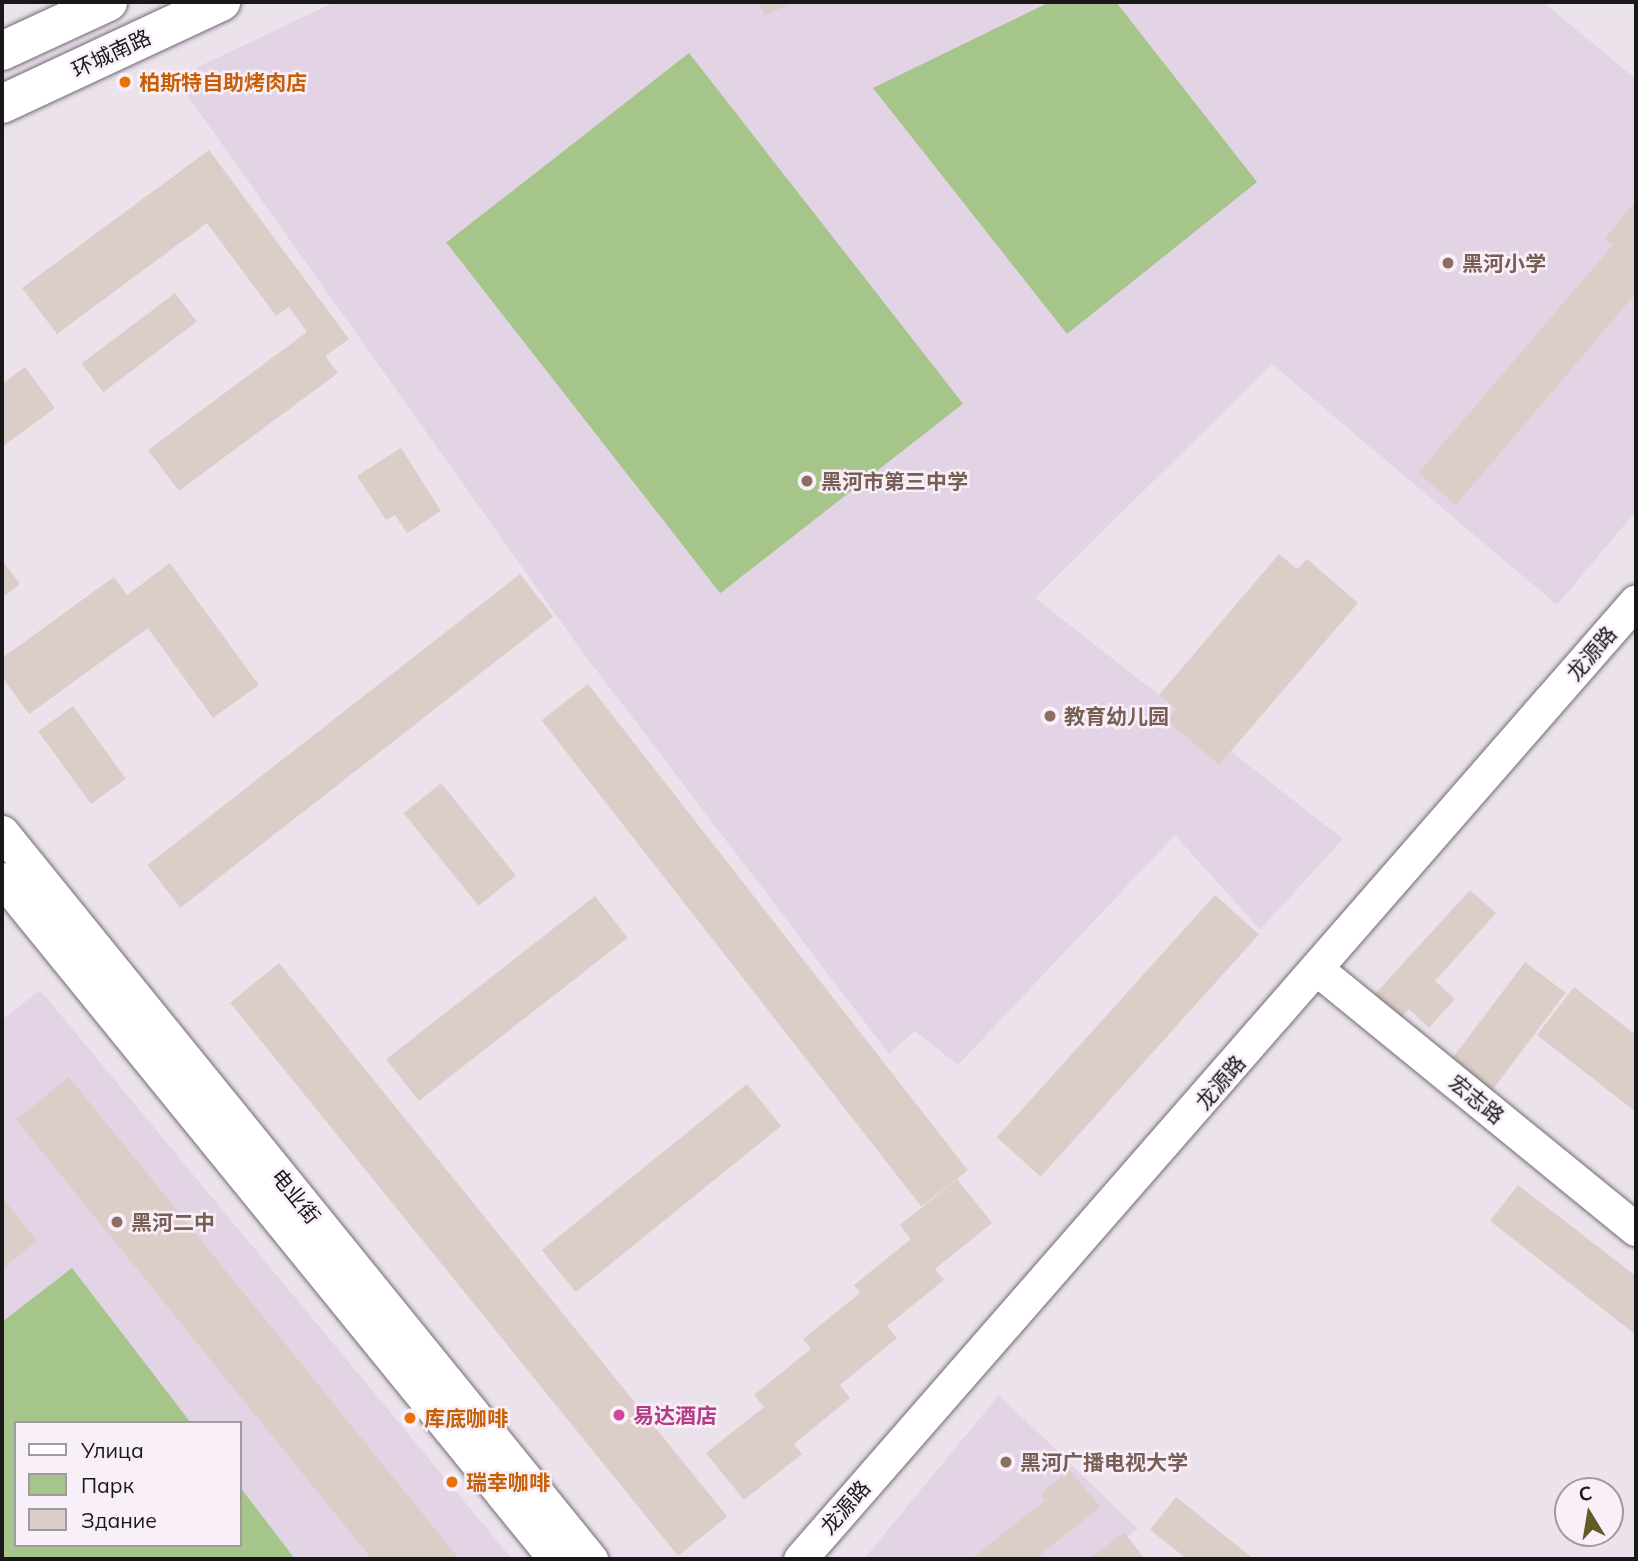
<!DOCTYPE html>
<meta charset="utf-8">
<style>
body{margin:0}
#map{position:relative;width:1638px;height:1561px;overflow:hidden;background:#ebe2ec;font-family:Mulish,"Noto Sans SC",sans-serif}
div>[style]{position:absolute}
.built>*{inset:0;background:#e2d4e4}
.green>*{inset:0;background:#a6c58b;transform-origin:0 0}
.building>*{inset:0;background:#dbcec8;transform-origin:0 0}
.roads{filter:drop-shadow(0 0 2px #726b74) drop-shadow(0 0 2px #726b74)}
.minor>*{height:33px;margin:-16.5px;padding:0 16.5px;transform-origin:16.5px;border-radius:16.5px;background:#fff}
.major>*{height:38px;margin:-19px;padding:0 19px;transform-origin:19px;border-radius:19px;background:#fff}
.dots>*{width:19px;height:19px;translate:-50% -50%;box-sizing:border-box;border:4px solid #f8eff9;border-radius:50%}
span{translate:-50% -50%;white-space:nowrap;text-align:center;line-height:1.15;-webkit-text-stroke:5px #f8eff9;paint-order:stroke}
.street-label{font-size:21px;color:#1a171b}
.food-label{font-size:21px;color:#c56008;font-weight:700}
.left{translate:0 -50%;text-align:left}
.education-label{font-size:21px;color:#785e54;font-weight:700}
.hotel-label{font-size:21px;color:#b23c85;font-weight:700}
.frame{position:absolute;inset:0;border:4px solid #1a171b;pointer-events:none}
.legend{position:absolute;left:14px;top:1421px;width:228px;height:126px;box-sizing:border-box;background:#f8eff9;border:2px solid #9f99a0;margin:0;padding:9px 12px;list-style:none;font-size:21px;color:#1a171b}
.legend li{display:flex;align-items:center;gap:14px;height:35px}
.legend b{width:35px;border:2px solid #9f99a0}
.north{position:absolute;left:1554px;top:1477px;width:70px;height:70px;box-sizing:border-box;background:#f8eff9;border:2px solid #9f99a0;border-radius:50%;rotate:349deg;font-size:19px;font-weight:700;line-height:28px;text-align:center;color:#1a171b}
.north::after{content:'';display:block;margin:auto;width:24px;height:32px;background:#655b28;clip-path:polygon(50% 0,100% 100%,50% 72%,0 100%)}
</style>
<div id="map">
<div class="built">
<div style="clip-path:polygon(335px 2px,1543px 2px,1636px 79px,1636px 511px,1557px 605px,1272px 364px,1035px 598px,1343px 839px,1260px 930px,1175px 835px,958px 1065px,915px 1031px,889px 1054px,581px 650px,175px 78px)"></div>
<div style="clip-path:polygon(evenodd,40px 990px,512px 1559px,2px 1559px,2px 1020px,40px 990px,16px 1423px,240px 1423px,240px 1545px,16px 1545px,16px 1423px)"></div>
<div style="clip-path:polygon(999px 1395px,1138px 1529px,1095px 1559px,864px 1559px)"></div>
</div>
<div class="green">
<div style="clip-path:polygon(1050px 2px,1116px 2px,1257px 182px,1067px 334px,873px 88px)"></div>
<div style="left:689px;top:53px;width:445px;height:308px;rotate:52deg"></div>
<div style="clip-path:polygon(72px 1268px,191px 1423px,16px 1423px,16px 1545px,240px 1545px,240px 1487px,295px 1559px,2px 1559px,2px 1322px)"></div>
</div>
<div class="building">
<div style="clip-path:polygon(759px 2px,794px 2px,765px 15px)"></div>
<div style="clip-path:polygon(209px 150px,349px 339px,325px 356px,338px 373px,179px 491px,148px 450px,307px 332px,289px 307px,276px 316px,207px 223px,57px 334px,22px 288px)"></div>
<div style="clip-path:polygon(1636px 201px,1636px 293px,1456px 505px,1418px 473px,1613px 245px,1605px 238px)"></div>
<div style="left:175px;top:293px;width:36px;height:117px;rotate:53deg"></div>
<div style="clip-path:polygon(25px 367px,55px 408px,2px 447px,2px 384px)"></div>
<div style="clip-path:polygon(401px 448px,441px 511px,407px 533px,395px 515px,386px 520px,357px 476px)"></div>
<div style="clip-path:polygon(1279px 554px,1297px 569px,1307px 559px,1358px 603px,1219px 765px,1167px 720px,1176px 709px,1159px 695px)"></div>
<div style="clip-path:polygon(2px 560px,20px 584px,2px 598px)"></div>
<div style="clip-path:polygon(170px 563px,259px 685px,213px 718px,148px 628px,29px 714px,2px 677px,2px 658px,114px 577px,127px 595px)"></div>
<div style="left:520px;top:574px;width:54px;height:473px;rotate:52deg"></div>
<div style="left:588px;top:684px;width:617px;height:59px;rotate:52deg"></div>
<div style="left:73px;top:706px;width:90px;height:43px;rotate:54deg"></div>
<div style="left:441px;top:783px;width:119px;height:48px;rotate:51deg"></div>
<div style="clip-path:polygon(1470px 890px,1496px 913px,1435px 981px,1455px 999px,1429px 1028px,1409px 1009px,1400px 1019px,1374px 995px)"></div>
<div style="left:1215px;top:895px;width:59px;height:326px;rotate:42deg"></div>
<div style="left:595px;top:896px;width:53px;height:265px;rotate:52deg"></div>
<div style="left:1525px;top:962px;width:51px;height:125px;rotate:37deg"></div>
<div style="left:279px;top:963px;width:712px;height:63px;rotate:51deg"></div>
<div style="clip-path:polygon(1574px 987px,1636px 1035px,1636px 1112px,1537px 1035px)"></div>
<div style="left:69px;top:1077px;width:616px;height:68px;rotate:51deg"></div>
<div style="left:747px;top:1084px;width:54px;height:264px;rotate:51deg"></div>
<div style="clip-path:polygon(957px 1179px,992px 1223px,935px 1269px,944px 1280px,887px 1326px,897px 1338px,840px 1385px,850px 1398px,794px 1444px,802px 1454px,744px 1500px,706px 1453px,764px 1407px,754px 1395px,811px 1349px,803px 1339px,860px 1293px,854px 1285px,911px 1239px,900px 1225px)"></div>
<div style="clip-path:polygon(1518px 1185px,1636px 1276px,1636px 1335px,1490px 1221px)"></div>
<div style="clip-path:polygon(2px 1197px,37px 1241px,2px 1269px)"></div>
<div style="clip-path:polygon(1070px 1470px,1100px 1507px,1035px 1559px,971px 1559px,1045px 1500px,1040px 1494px)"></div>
<div style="clip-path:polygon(1176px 1497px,1254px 1559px,1187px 1559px,1150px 1530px)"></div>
<div style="clip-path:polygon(1124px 1532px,1145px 1559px,1089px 1559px)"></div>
</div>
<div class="roads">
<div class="minor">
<div style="left:2px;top:832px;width:936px;rotate:50.99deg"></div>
<div style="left:2px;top:879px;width:876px;rotate:50.88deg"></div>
<div style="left:1318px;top:970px;width:410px;rotate:39.2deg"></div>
<div style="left:800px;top:1559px;width:1271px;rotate:-48.89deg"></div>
</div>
<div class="major">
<div style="left:2px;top:51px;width:117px;rotate:-24.8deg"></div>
<div style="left:2px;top:104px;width:242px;rotate:-25deg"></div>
</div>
</div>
<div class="dots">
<div style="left:125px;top:82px;background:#e8710a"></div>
<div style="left:1448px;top:263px;background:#8d6e63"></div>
<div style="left:807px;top:481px;background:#8d6e63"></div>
<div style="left:1050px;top:716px;background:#8d6e63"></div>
<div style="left:117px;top:1222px;background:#8d6e63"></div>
<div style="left:619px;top:1415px;background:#d1479c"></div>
<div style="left:410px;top:1418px;background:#e8710a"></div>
<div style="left:1006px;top:1462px;background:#8d6e63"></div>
<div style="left:452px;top:1482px;background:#e8710a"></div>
</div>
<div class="street-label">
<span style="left:111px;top:53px;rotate:-25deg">环城南路</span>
<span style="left:1591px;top:653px;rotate:-49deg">龙源路</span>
<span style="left:1220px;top:1082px;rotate:-49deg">龙源路</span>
<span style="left:1477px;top:1099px;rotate:39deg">宏志路</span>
<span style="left:296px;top:1196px;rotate:51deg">电业街</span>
<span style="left:845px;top:1507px;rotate:-49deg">龙源路</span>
</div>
<div class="food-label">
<span class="left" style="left:139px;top:82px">柏斯特自助烤肉店</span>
<span class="left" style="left:424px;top:1418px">库底咖啡</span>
<span class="left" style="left:466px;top:1482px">瑞幸咖啡</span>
</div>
<div class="education-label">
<span class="left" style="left:1462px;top:263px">黑河小学</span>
<span class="left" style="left:821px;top:481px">黑河市第三中学</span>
<span class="left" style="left:1064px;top:716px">教育幼儿园</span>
<span class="left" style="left:131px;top:1222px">黑河二中</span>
<span class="left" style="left:1020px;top:1462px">黑河广播电视大学</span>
</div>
<div class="hotel-label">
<span class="left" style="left:633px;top:1415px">易达酒店</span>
</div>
<div class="frame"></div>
<ul class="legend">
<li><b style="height:9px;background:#fff"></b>Улица</li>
<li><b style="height:19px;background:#a6c58b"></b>Парк</li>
<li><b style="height:19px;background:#dbcec8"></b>Здание</li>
</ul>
<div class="north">С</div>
</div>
